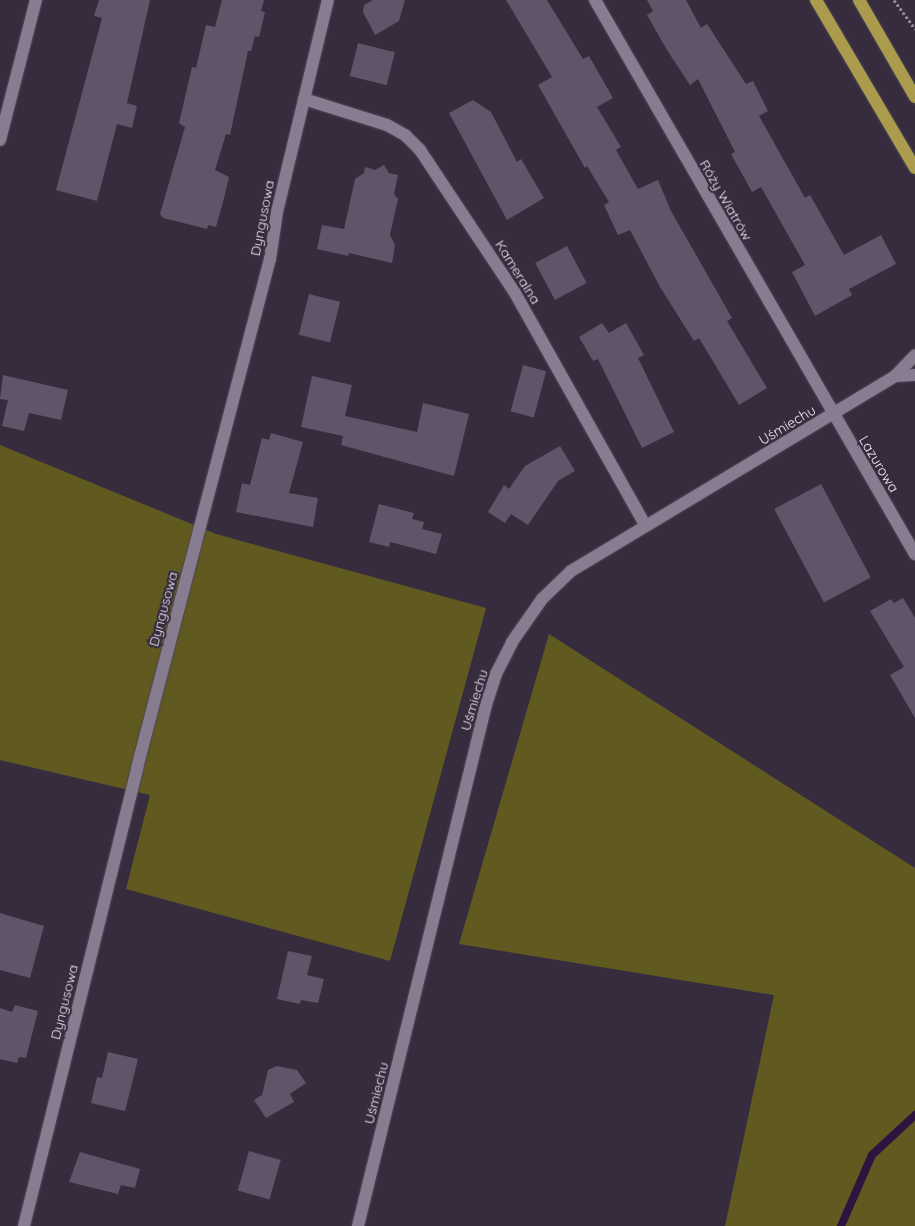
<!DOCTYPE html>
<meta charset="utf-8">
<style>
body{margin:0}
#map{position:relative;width:915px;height:1226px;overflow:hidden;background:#362c3e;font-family:Quicksand,sans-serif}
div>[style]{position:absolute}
.green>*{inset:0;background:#615a20}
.stream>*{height:8px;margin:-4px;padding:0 4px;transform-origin:4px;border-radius:4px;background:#2e123f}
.building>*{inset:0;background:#605568;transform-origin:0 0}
.path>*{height:3px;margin-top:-1.5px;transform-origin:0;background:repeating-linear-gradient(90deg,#918998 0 2.5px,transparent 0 5px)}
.roads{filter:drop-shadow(0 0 1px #504756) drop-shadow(0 0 1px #504756)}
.minor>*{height:12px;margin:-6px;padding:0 6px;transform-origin:6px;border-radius:6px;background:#887c91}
.major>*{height:12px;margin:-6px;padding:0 6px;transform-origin:6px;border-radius:6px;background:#ab9c4d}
span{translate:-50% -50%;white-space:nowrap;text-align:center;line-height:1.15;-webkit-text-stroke:4.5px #362c3e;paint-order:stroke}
.street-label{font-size:14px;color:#eee7f3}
</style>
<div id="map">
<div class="green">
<div style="clip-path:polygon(0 445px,216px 534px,486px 608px,390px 961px,126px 889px,150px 795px,0 760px)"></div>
<div style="clip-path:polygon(549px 634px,915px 868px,915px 1226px,725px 1226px,774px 995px,459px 944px)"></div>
</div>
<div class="stream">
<div style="left:841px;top:1226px;width:77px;rotate:-66.4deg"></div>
<div style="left:872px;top:1155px;width:59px;rotate:-42.9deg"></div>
</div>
<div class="building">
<div style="clip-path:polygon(99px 0,150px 0,127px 103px,137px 106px,132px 128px,117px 124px,97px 201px,56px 190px,102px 18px,94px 16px)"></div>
<div style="clip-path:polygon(222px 0,264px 0,261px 11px,265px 12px,259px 37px,255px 36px,251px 51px,248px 51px,230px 135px,226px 134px,215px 170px,229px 177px,223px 202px,216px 227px,208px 225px,207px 229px,163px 218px,160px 214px,185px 127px,179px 123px,192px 67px,196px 68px,206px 25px,215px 27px)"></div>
<div style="clip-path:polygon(373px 0,405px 0,399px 21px,375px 35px,363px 12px,364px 5px)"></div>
<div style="clip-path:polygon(506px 0,547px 0,583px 59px,589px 56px,613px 98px,597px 107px,621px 147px,616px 150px,638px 189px,658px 180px,671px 211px,732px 318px,727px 321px,767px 388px,739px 405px,699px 338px,694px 341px,660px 287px,630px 230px,618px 235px,604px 205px,609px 202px,587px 166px,585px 168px,538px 85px,552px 77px)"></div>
<div style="clip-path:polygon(647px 0,686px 0,701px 28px,707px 24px,746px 84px,753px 81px,768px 111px,759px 116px,805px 198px,810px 195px,844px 255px,881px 235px,896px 264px,849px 289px,852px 295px,815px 316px,792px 272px,805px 265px,761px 187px,752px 192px,731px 154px,735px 152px,698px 79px,690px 85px,667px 50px,647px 15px,653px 11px)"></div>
<div style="left:358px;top:43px;width:38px;height:34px;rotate:14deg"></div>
<div style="clip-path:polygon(473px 100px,491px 112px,517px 162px,521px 159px,544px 198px,507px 220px,449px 113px)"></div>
<div style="clip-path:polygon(384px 165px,389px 173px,398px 175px,394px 194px,398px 199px,390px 235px,395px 245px,392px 263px,349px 253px,348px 256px,317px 249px,322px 225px,344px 229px,355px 179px,364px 173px,365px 167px,375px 170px)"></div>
<div style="left:567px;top:246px;width:42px;height:36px;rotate:62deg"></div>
<div style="left:309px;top:294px;width:32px;height:42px;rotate:14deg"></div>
<div style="clip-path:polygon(602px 323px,609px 333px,626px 323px,644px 355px,638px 358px,674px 432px,642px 448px,598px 359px,593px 361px,579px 337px)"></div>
<div style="left:523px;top:365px;width:24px;height:48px;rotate:15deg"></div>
<div style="clip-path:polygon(3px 375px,68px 390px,61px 420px,29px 413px,24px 431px,2px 426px,8px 400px,0 399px)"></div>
<div style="clip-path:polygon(312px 376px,352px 385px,345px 416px,417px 432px,423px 403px,469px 414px,454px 476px,341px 445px,343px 436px,301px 427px)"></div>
<div style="clip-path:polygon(271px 433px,303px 442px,289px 493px,318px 498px,313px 527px,236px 512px,242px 483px,250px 485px,262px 438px,269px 440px)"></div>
<div style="clip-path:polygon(560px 446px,575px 471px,558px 481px,528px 525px,511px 514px,505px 523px,488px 512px,504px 485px,509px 489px,525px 466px)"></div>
<div style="left:821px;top:484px;width:106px;height:53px;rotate:62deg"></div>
<div style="clip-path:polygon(379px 504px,414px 513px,412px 519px,424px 522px,422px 529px,442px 534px,436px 554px,390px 542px,389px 547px,369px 542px)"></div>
<div style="clip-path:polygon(903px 598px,915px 618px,915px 718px,890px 675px,904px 667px,870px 611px,891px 599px,894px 603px)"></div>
<div style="clip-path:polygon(0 913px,44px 926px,30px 978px,0 970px)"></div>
<div style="clip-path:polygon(288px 951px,312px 956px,307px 975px,324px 979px,318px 1003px,301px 1000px,300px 1004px,277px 999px)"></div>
<div style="clip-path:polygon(15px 1005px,38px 1011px,26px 1058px,19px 1057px,17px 1063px,0 1059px,0 1008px,12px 1012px)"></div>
<div style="clip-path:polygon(108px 1052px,138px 1059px,125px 1111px,91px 1103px,97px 1077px,102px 1078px)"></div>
<div style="clip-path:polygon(277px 1066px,297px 1070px,306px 1083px,290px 1094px,294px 1102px,266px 1118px,254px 1100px,262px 1095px,268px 1070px)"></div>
<div style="left:249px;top:1151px;width:33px;height:41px;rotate:16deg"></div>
<div style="clip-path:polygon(80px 1152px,140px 1169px,135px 1188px,121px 1185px,118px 1194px,69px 1182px)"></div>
</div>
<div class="path">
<div style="left:894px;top:0;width:36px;rotate:54deg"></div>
</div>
<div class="roads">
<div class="minor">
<div style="left:595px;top:0;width:640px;rotate:59.99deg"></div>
<div style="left:304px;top:99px;width:87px;rotate:17.4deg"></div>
<div style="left:387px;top:125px;width:21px;rotate:29deg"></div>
<div style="left:405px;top:135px;width:21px;rotate:45deg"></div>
<div style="left:420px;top:150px;width:172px;rotate:56.4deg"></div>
<div style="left:515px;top:293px;width:267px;rotate:60.7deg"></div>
<div style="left:0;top:140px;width:145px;rotate:-75.6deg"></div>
<div style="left:895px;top:376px;width:20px;rotate:-3deg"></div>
<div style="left:24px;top:1226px;width:472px;rotate:-76.1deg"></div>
<div style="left:137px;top:768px;width:526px;rotate:-75.36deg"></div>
<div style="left:270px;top:259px;width:48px;rotate:-81.5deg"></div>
<div style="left:277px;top:212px;width:218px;rotate:-76.5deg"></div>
<div style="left:358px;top:1226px;width:536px;rotate:-76.2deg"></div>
<div style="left:486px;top:705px;width:33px;rotate:-72deg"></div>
<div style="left:496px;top:674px;width:36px;rotate:-63deg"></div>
<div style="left:512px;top:642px;width:52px;rotate:-55.1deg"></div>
<div style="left:542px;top:599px;width:40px;rotate:-44deg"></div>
<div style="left:571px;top:571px;width:378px;rotate:-31deg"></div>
<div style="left:895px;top:376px;width:29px;rotate:-46deg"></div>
</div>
<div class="major">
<div style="left:816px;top:0;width:195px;rotate:59.5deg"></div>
<div style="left:859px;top:0;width:112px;rotate:60deg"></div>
</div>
</div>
<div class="street-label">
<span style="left:726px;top:200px;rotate:60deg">Róży Wiatrów</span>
<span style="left:262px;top:218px;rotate:-79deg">Dyngusowa</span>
<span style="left:518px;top:272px;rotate:58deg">Kameralna</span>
<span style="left:787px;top:425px;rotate:-31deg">Uśmiechu</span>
<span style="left:879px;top:464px;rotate:59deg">Lazurowa</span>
<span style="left:163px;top:609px;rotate:-75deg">Dyngusowa</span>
<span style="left:474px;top:700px;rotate:-73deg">Uśmiechu</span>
<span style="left:64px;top:1002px;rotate:-76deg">Dyngusowa</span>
<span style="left:376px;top:1093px;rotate:-76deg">Uśmiechu</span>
</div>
</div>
